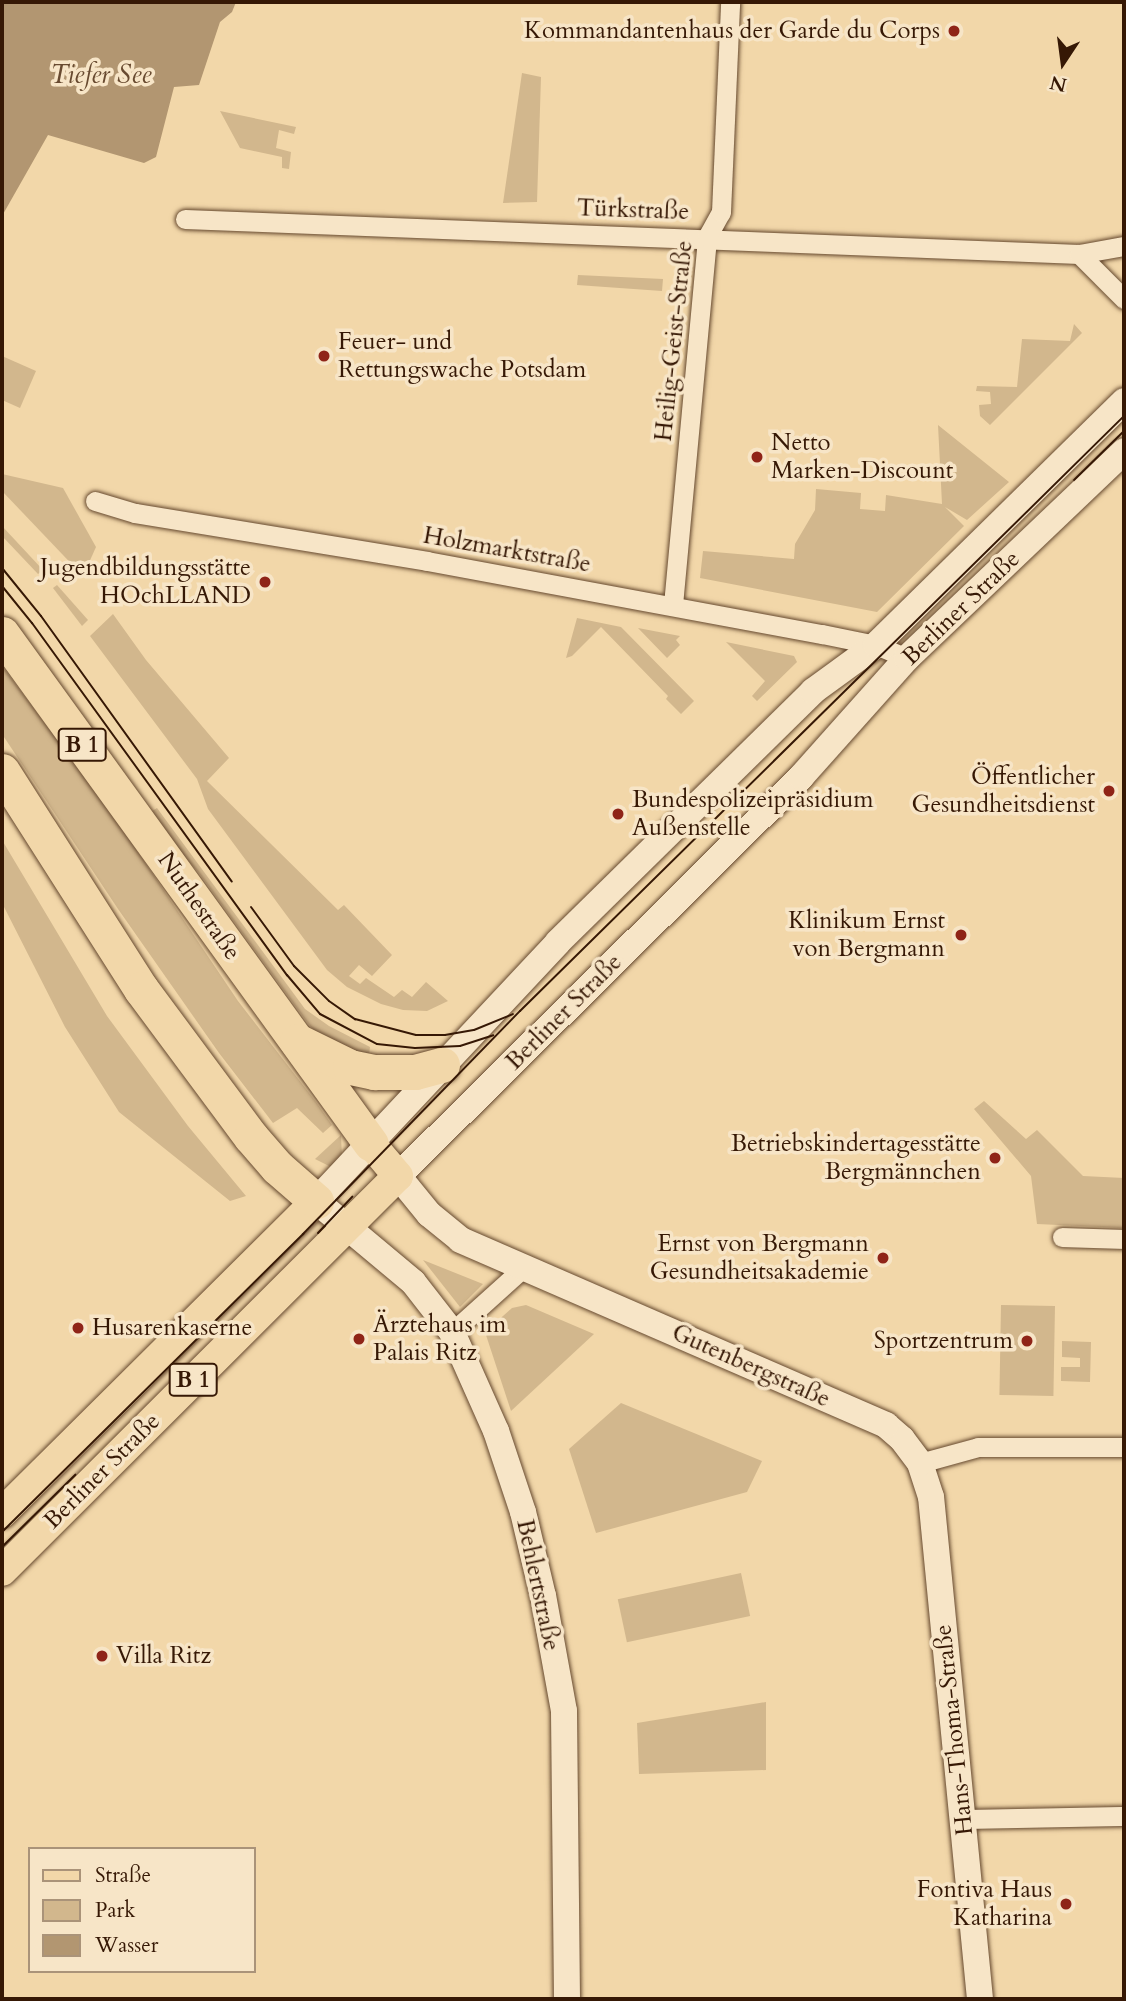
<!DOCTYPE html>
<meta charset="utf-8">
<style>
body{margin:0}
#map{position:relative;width:1126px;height:2001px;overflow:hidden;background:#f2d7a9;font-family:Cardo,serif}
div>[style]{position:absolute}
.green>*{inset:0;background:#d2b78d;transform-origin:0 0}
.water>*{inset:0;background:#b29671}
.roads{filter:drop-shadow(0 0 2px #65482e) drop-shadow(0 0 2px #65482e)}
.street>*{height:19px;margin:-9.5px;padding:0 9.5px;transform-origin:9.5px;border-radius:9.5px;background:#f7e5c7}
.secondary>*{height:26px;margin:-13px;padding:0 13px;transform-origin:13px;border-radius:13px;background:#f7e5c7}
.primary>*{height:30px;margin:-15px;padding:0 15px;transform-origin:15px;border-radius:15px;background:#f2d7a9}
.highway>*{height:35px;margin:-17.5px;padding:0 17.5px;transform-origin:17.5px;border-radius:17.5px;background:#f2d7a9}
.tram>*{height:2px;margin:-1px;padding:0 1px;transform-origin:1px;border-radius:1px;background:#361805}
.dots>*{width:19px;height:19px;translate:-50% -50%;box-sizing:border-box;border:4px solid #f7e5c7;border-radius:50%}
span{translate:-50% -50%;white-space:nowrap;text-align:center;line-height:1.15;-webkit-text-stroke:7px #f7e5c7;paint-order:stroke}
.shield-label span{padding:2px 5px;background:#f7e5c7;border:2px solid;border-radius:5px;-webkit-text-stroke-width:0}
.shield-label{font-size:23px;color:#361805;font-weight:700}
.poi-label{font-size:24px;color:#361805}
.right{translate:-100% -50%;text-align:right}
.left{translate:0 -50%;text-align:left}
.street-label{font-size:24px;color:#361805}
.water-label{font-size:26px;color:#684a30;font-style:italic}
.frame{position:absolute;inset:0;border:4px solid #361805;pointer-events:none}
.legend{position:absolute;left:28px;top:1847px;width:228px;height:126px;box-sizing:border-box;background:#f7e5c7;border:2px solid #aa9379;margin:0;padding:9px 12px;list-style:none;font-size:21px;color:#361805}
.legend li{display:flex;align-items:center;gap:14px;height:35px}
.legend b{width:35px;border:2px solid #aa9379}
.north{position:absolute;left:1028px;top:28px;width:70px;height:70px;-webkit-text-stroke:5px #f7e5c7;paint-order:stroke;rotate:193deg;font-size:19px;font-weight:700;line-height:28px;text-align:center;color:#361805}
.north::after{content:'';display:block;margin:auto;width:24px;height:32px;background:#361805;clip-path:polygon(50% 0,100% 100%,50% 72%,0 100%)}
</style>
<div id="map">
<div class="green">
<div style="clip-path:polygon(522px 73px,541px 77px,537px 202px,503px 203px)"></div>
<div style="clip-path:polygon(220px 111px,296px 127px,294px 134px,279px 130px,276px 148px,291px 152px,289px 169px,282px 168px,282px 157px,240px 148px)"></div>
<div style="clip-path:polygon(578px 275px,663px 279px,662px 291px,577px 285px)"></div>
<div style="clip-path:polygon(1074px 324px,1082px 333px,990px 425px,980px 416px,979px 405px,991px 404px,990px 392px,976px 391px,977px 386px,1017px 387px,1022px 339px,1070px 341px)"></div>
<div style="clip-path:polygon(2px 356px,36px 371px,20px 408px,2px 400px)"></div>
<div style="clip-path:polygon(938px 425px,1009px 482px,967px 520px,945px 507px,964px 526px,877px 612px,700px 578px,703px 551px,794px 559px,795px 544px,815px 510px,816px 489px,861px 493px,860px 509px,885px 511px,886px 495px,942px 504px)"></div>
<div style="clip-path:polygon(2px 474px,63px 488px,96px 547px,83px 576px,2px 491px)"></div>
<div style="clip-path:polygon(2px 526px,43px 570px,38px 574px,2px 536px)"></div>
<div style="clip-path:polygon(57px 585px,88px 620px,82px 626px,53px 588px)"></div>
<div style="clip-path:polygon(113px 614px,146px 660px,229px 758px,207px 781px,338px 910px,344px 905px,392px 955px,372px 976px,359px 965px,349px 976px,360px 984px,366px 978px,394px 997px,402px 990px,412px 997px,426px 982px,448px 1001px,427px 1011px,403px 1010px,381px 1004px,347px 987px,327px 970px,208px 809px,197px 779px,90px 636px)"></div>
<div style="clip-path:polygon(577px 618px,621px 627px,694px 701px,681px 714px,666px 699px,668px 696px,601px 627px,572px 656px,566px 658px)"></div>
<div style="clip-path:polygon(638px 628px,680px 636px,676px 640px,680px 645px,667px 658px)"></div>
<div style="clip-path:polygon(726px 642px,794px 656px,797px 662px,757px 701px,752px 696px,765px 681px)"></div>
<div style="clip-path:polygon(2px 666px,109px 809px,238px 1001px,316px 1102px,332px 1125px,323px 1133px,297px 1108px,273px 1123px,219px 1053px,118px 909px,2px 734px)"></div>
<div style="clip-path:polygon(157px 808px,305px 1009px,329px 1026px,370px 1047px,368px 1062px,316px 1033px,307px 1022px,199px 873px,147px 814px)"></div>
<div style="clip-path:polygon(2px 840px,107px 1016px,188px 1126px,246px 1196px,230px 1201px,119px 1112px,65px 1027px,2px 903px)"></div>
<div style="clip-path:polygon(984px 1101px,1026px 1139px,1037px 1130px,1083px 1176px,1124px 1178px,1124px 1228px,1037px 1224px,1031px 1176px,974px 1109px)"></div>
<div style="clip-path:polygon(341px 1135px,342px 1159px,331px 1167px,315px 1159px)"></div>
<div style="clip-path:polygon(423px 1260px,483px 1284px,460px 1307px)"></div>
<div style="clip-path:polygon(526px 1305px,594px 1334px,511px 1411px,485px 1332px,512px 1308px)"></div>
<div style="left:1001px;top:1305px;width:54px;height:90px;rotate:1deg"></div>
<div style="clip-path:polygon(1062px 1341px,1091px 1342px,1090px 1382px,1061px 1381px,1061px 1367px,1080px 1367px,1080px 1358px,1062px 1357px)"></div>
<div style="clip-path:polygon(621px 1403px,762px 1461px,747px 1492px,596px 1533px,569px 1449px)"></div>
<div style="left:741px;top:1573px;width:44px;height:126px;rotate:78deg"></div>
<div style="clip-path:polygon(766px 1702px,766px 1770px,639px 1774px,637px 1723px)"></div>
</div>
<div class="water">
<div style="clip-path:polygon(2px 2px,236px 2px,232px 12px,220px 22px,199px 85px,174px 87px,156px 157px,144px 163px,48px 135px,2px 216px)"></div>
</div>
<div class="roads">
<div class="street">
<div style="left:185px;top:219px;width:895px;rotate:2.24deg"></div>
<div style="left:1079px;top:254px;width:46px;rotate:-10.1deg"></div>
<div style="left:1079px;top:254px;width:64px;rotate:45deg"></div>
<div style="left:95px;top:501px;width:42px;rotate:16.7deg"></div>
<div style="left:135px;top:513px;width:296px;rotate:9.3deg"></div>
<div style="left:427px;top:561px;width:402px;rotate:10.5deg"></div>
<div style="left:822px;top:634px;width:55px;rotate:11.5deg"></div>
<div style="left:876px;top:645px;width:34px;rotate:23deg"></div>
<div style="left:673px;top:605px;width:370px;rotate:-84.7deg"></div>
<div style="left:707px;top:237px;width:29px;rotate:-61deg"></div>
<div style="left:721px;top:212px;width:210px;rotate:-87.5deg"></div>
<div style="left:1062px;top:1237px;width:62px;rotate:1.8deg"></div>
<div style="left:452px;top:1332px;width:94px;rotate:-42deg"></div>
<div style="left:920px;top:1463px;width:60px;rotate:-15.4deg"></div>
<div style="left:978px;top:1447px;width:146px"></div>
<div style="left:962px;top:1819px;width:162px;rotate:-1.1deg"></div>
</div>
<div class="secondary">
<div style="left:567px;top:1999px;width:288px;rotate:-90.6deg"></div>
<div style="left:564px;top:1711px;width:117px;rotate:-100.3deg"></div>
<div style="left:543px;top:1596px;width:86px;rotate:-103.4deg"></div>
<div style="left:523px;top:1512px;width:85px;rotate:-108.4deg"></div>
<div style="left:496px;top:1431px;width:108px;rotate:-114deg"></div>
<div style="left:452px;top:1332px;width:63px;rotate:-128deg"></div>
<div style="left:413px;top:1282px;width:126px;rotate:-140.1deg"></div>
<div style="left:316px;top:1201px;width:354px;rotate:-46.9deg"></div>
<div style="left:558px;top:942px;width:358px;rotate:-44.5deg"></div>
<div style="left:813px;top:691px;width:78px;rotate:-36.1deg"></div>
<div style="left:876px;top:645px;width:348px;rotate:-44.5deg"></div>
<div style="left:980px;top:1999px;width:504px;rotate:-95.57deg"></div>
<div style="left:931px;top:1497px;width:36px;rotate:-108deg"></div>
<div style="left:920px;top:1463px;width:30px;rotate:-127deg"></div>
<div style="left:902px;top:1439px;width:21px;rotate:-139deg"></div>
<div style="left:886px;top:1425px;width:464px;rotate:-156.5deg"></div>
<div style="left:461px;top:1240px;width:41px;rotate:-140.9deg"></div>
<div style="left:429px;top:1214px;width:49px;rotate:-129.2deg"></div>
<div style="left:398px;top:1176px;width:567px;rotate:-44.71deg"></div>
<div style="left:801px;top:777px;width:159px;rotate:-48.3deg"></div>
<div style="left:907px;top:658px;width:300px;rotate:-43.6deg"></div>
</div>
<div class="primary">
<div style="left:2px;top:1513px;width:443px;rotate:-44.8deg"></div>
<div style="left:2px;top:1571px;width:559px;rotate:-44.93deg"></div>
<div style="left:398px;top:1176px;width:42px;rotate:-130.2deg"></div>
</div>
<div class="highway">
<div style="left:2px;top:634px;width:629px;rotate:54.11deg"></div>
<div style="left:2px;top:771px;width:259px;rotate:57.5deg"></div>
<div style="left:141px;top:989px;width:184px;rotate:53.4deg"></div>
<div style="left:251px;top:1137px;width:40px;rotate:49deg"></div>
<div style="left:277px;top:1167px;width:52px;rotate:41.1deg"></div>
<div style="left:297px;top:1041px;width:59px;rotate:26.1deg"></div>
<div style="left:350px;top:1067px;width:25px;rotate:12deg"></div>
<div style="left:374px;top:1072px;width:41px"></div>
<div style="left:415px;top:1072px;width:28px;rotate:-15deg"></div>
</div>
</div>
<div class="tram">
<div style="left:1074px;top:480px;width:70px;rotate:-44.4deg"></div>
<div style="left:2px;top:568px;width:62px;rotate:50.9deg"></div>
<div style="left:41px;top:616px;width:327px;rotate:54.3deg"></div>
<div style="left:2px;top:586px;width:48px;rotate:51deg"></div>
<div style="left:32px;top:623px;width:435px;rotate:54.1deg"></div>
<div style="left:287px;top:975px;width:51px;rotate:49.8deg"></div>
<div style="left:320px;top:1014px;width:64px;rotate:27.8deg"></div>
<div style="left:377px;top:1044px;width:38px;rotate:6deg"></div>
<div style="left:415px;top:1048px;width:45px;rotate:-2.5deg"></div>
<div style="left:460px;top:1046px;width:35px;rotate:-18deg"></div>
<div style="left:251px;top:907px;width:73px;rotate:53.9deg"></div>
<div style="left:294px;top:966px;width:49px;rotate:45deg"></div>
<div style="left:329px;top:1001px;width:32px;rotate:35deg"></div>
<div style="left:355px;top:1019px;width:63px;rotate:14.7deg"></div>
<div style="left:416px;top:1035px;width:29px"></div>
<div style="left:445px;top:1035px;width:29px;rotate:-10deg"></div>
<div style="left:474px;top:1030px;width:42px;rotate:-22.3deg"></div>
<div style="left:318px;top:1233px;width:50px;rotate:-46.6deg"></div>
<div style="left:2px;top:1532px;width:424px;rotate:-44.7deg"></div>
<div style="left:303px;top:1234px;width:311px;rotate:-45.8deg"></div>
<div style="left:520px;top:1011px;width:848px;rotate:-44.57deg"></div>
<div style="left:2px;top:1547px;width:103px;rotate:-44.6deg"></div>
</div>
<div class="dots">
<div style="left:954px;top:31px;background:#8f2418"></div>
<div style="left:324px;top:356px;background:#8f2418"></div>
<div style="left:757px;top:457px;background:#8f2418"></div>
<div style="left:265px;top:582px;background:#8f2418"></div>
<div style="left:1109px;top:791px;background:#8f2418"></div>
<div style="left:618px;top:814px;background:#8f2418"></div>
<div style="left:961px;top:935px;background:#8f2418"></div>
<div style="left:995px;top:1158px;background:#8f2418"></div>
<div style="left:883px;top:1258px;background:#8f2418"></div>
<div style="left:78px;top:1328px;background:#8f2418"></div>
<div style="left:359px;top:1339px;background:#8f2418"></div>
<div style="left:1027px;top:1341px;background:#8f2418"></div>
<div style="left:102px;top:1656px;background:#8f2418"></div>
<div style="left:1066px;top:1904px;background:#8f2418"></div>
</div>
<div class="shield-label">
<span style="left:82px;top:745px">B 1</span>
<span style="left:193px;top:1380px">B 1</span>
</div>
<div class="poi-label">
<span class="right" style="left:940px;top:31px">Kommandantenhaus der Garde du Corps</span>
<span class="left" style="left:338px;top:356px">Feuer- und<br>Rettungswache Potsdam</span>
<span class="left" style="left:771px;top:457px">Netto<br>Marken-Discount</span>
<span class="right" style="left:251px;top:582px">Jugendbildungsstätte<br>HOchLLAND</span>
<span class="right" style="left:1095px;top:791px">Öffentlicher<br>Gesundheitsdienst</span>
<span class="left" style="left:632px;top:814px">Bundespolizeipräsidium<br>Außenstelle</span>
<span class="right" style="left:945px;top:935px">Klinikum Ernst<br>von Bergmann</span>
<span class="right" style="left:981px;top:1158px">Betriebskindertagesstätte<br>Bergmännchen</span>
<span class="right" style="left:869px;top:1258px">Ernst von Bergmann<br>Gesundheitsakademie</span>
<span class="left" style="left:373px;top:1339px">Ärztehaus im<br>Palais Ritz</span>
<span class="left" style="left:92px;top:1328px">Husarenkaserne</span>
<span class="right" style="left:1013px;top:1341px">Sportzentrum</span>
<span class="left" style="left:116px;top:1656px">Villa Ritz</span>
<span class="right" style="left:1052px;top:1904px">Fontiva Haus<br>Katharina</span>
</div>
<div class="street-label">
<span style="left:633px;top:210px;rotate:2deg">Türkstraße</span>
<span style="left:674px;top:341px;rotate:-84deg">Heilig-Geist-Straße</span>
<span style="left:507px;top:550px;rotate:10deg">Holzmarktstraße</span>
<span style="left:961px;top:608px;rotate:-44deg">Berliner Straße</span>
<span style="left:199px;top:906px;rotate:55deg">Nuthestraße</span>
<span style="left:564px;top:1012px;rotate:-45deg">Berliner Straße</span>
<span style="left:751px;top:1366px;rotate:24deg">Gutenbergstraße</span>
<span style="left:102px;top:1471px;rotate:-45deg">Berliner Straße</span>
<span style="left:538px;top:1585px;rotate:78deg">Behlertstraße</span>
<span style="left:954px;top:1730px;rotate:-96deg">Hans-Thoma-Straße</span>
</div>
<div class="water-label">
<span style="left:101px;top:75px">Tiefer See</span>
</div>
<div class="frame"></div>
<ul class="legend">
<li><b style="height:9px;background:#f2d7a9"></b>Straße</li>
<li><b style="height:19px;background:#d2b78d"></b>Park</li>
<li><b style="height:19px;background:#b29671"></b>Wasser</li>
</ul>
<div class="north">N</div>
</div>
